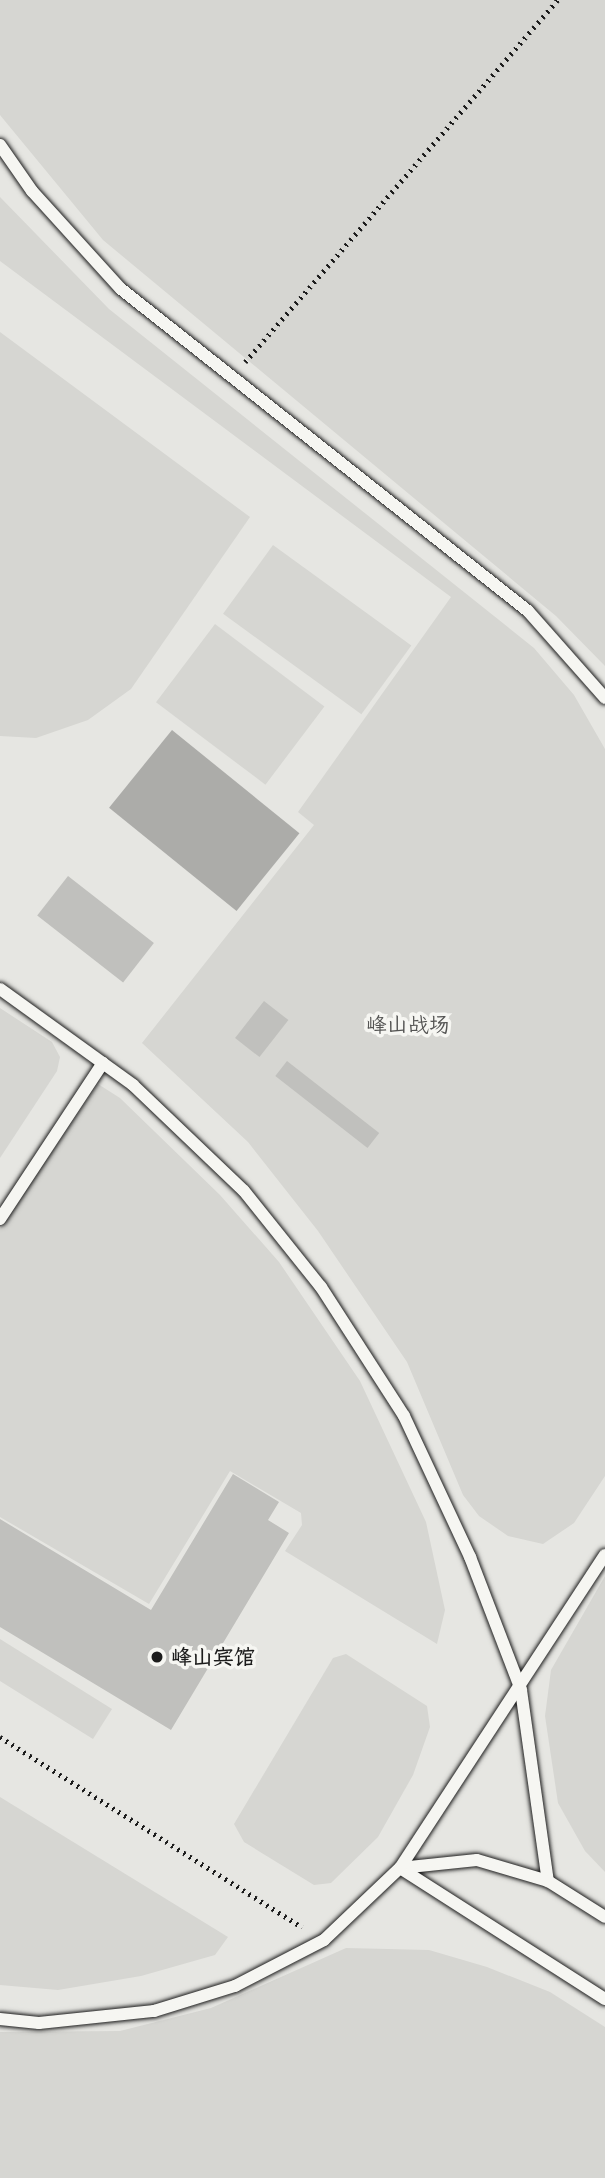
<!DOCTYPE html>
<meta charset="utf-8">
<style>
body{margin:0}
#map{position:relative;width:605px;height:2178px;overflow:hidden;background:#f6f6f2;font-family:"Patrick Hand","LXGW WenKai TC",sans-serif}
div>[style]{position:absolute}
.built>*{inset:0;background:#e6e6e2;transform-origin:0 0}
.green>*{inset:0;background:#d6d6d2;transform-origin:0 0}
.water>*{inset:0;background:#acaca9;transform-origin:0 0}
.building>*{inset:0;background:#c0c0bd;transform-origin:0 0}
.path>*{height:4.5px;margin-top:-2.25px;transform-origin:0;background:repeating-linear-gradient(90deg,#1c1c1c 0 2px,transparent 0 7px)}
.roads{filter:drop-shadow(0 0 2px #1c1c1c) drop-shadow(0 0 2px #1c1c1c)}
.lane>*{height:12px;margin:-6px;padding:0 6px;transform-origin:6px;border-radius:6px;background:#f6f6f2}
.dots>*{width:19px;height:19px;translate:-50% -50%;box-sizing:border-box;border:4px solid #f6f6f2;border-radius:50%}
span{translate:-50% -50%;white-space:nowrap;text-align:center;line-height:1.15;-webkit-text-stroke:7px #f6f6f2;paint-order:stroke}
.park-label{font-size:21px;color:#545453}
.poi-label{font-size:21px;color:#1c1c1c;font-weight:700}
.left{translate:0 -50%;text-align:left}
</style>
<div id="map">
<div class="built">
<div style="left:0;top:0;width:605px;height:2178px"></div>
</div>
<div class="green">
<div style="clip-path:polygon(0 0,605px 0,605px 666px,556px 616px,103px 240px,0 115px)"></div>
<div style="clip-path:polygon(0 197px,109px 309px,534px 648px,574px 695px,605px 749px,605px 1476px,574px 1523px,543px 1544px,508px 1536px,479px 1516px,463px 1495px,407px 1362px,318px 1231px,248px 1142px,142px 1043px,314px 825px,298px 812px,451px 597px,0 261px)"></div>
<div style="clip-path:polygon(0 332px,250px 517px,131px 689px,88px 720px,36px 738px,0 736px)"></div>
<div style="left:273px;top:545px;width:171px;height:85px;rotate:36deg"></div>
<div style="left:215px;top:624px;width:137px;height:98px;rotate:37deg"></div>
<div style="clip-path:polygon(0 1008px,52px 1042px,60px 1057px,57px 1071px,0 1158px)"></div>
<div style="clip-path:polygon(98px 1084px,120px 1098px,220px 1195px,279px 1262px,360px 1381px,426px 1522px,445px 1610px,437px 1644px,285px 1551px,302px 1525px,301px 1513px,230px 1471px,149px 1604px,0 1517px,0 1229px)"></div>
<div style="clip-path:polygon(605px 1576px,605px 1872px,585px 1851px,558px 1803px,545px 1716px,551px 1670px)"></div>
<div style="clip-path:polygon(0 1639px,112px 1709px,93px 1739px,0 1681px)"></div>
<div style="clip-path:polygon(346px 1654px,427px 1706px,430px 1727px,413px 1775px,378px 1837px,331px 1883px,314px 1885px,244px 1842px,234px 1824px,333px 1658px)"></div>
<div style="clip-path:polygon(0 1797px,228px 1937px,215px 1955px,141px 1976px,58px 1990px,0 1985px)"></div>
<div style="clip-path:polygon(346px 1948px,429px 1950px,487px 1967px,550px 1992px,605px 2027px,605px 2178px,0 2178px,0 2032px,120px 2031px,211px 2008px)"></div>
</div>
<div class="water">
<div style="left:172px;top:730px;width:164px;height:100px;rotate:39deg"></div>
</div>
<div class="building">
<div style="left:68px;top:876px;width:109px;height:50px;rotate:38deg"></div>
<div style="left:264px;top:1001px;width:31px;height:47px;rotate:38deg"></div>
<div style="left:287px;top:1061px;width:117px;height:19px;rotate:38deg"></div>
<div style="clip-path:polygon(233px 1474px,279px 1502px,268px 1520px,289px 1533px,171px 1730px,0 1627px,0 1519px,151px 1610px)"></div>
</div>
<div class="path">
<div style="left:245px;top:362px;width:479px;rotate:-49.2deg"></div>
<div style="left:0;top:1737px;width:357px;rotate:32.2deg"></div>
</div>
<div class="roads">
<div class="lane">
<div style="left:0;top:145px;width:56px;rotate:55.2deg"></div>
<div style="left:32px;top:191px;width:132px;rotate:47.8deg"></div>
<div style="left:121px;top:289px;width:519px;rotate:38.35deg"></div>
<div style="left:528px;top:611px;width:116px;rotate:48.5deg"></div>
<div style="left:0;top:989px;width:164px;rotate:35.8deg"></div>
<div style="left:133px;top:1085px;width:153px;rotate:43.7deg"></div>
<div style="left:244px;top:1191px;width:123px;rotate:51.3deg"></div>
<div style="left:321px;top:1287px;width:153px;rotate:57.2deg"></div>
<div style="left:404px;top:1416px;width:156px;rotate:64.9deg"></div>
<div style="left:470px;top:1557px;width:142px;rotate:69deg"></div>
<div style="left:521px;top:1690px;width:193px;rotate:82deg"></div>
<div style="left:0;top:1219px;width:187px;rotate:-56.6deg"></div>
<div style="left:400px;top:1868px;width:243px;rotate:32.6deg"></div>
<div style="left:400px;top:1868px;width:77px;rotate:-5.9deg"></div>
<div style="left:477px;top:1860px;width:74px;rotate:16.5deg"></div>
<div style="left:548px;top:1881px;width:67px;rotate:32.3deg"></div>
<div style="left:0;top:2019px;width:39px;rotate:6deg"></div>
<div style="left:39px;top:2023px;width:116px;rotate:-6deg"></div>
<div style="left:154px;top:2011px;width:85px;rotate:-17.2deg"></div>
<div style="left:235px;top:1986px;width:100px;rotate:-27.3deg"></div>
<div style="left:324px;top:1940px;width:105px;rotate:-43.5deg"></div>
<div style="left:400px;top:1868px;width:374px;rotate:-56.8deg"></div>
</div>
</div>
<div class="dots">
<div style="left:157px;top:1657px;background:#1c1c1c"></div>
</div>
<div class="park-label">
<span style="left:408px;top:1025px">峰山战场</span>
</div>
<div class="poi-label">
<span class="left" style="left:171px;top:1657px">峰山宾馆</span>
</div>
</div>
